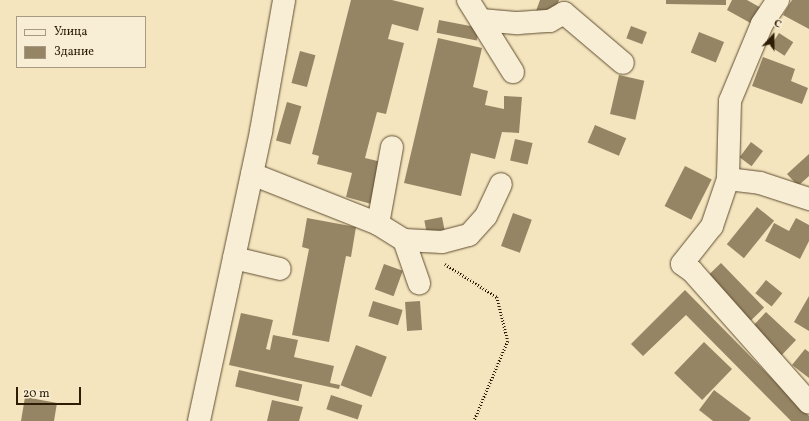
<!DOCTYPE html>
<meta charset="utf-8">
<style>
body{margin:0}
#map{position:relative;width:809px;height:421px;overflow:hidden;background:#f4e5be;font-family:Vollkorn,serif}
div>[style]{position:absolute}
.building>*{inset:0;background:#958565;transform-origin:0 0}
.path>*{height:2.5px;margin-top:-1.25px;transform-origin:0;background:repeating-linear-gradient(90deg,#2e1c04 0 1px,transparent 0 3px)}
.roads{filter:drop-shadow(0 0 1px #604e32) drop-shadow(0 0 1px #604e32)}
.minor>*{height:22px;margin:-11px;padding:0 11px;transform-origin:11px;border-radius:11px;background:#f8eed5}
span{translate:-50% -50%;white-space:nowrap;text-align:center;line-height:1.15;-webkit-text-stroke:3px #f8eed5;paint-order:stroke}
.legend{position:absolute;left:16px;top:16px;width:130px;height:52px;box-sizing:border-box;background:#f8eed5;border:1px solid #a79a81;margin:0;padding:5px 7px;list-style:none;font-size:12px;color:#2e1c04}
.legend li{display:flex;align-items:center;gap:8px;height:20px}
.legend b{width:20px;border:1px solid #a79a81}
.north{position:absolute;left:753px;top:16px;width:40px;height:40px;-webkit-text-stroke:3px #f8eed5;paint-order:stroke;rotate:21deg;font-size:11px;font-weight:700;line-height:16px;text-align:center;color:#2e1c04}
.north::after{content:'';display:block;margin:auto;width:14px;height:18px;background:#2e1c04;clip-path:polygon(50% 0,100% 100%,50% 72%,0 100%)}
.scale{position:absolute;left:16px;top:387px;width:65px;height:18px;box-sizing:border-box;border:2px solid #2e1c04;border-top:0;padding-left:5px;font-size:12px;line-height:14px;white-space:nowrap;color:#2e1c04;-webkit-text-stroke:3px #f8eed5;paint-order:stroke}
</style>
<div id="map">
<div class="building">
<div style="clip-path:polygon(351px 0,392px 0,424px 8px,418px 31px,392px 24px,388px 39px,404px 43px,386px 114px,377px 112px,365px 158px,386px 163px,375px 205px,346px 197px,352px 173px,317px 164px,319px 156px,312px 154px)"></div>
<div style="clip-path:polygon(540px 0,559px 0,553px 17px,536px 11px)"></div>
<div style="clip-path:polygon(666px 0,726px 0,726px 5px,666px 4px)"></div>
<div style="clip-path:polygon(732px 0,747px 0,763px 9px,754px 25px,727px 10px)"></div>
<div style="clip-path:polygon(792px 0,809px 0,809px 29px,783px 15px)"></div>
<div style="left:439px;top:20px;width:41px;height:13px;rotate:11deg"></div>
<div style="left:631px;top:26px;width:17px;height:13px;rotate:21deg"></div>
<div style="left:699px;top:32px;width:27px;height:22px;rotate:22deg"></div>
<div style="left:779px;top:33px;width:17px;height:16px;rotate:33deg"></div>
<div style="clip-path:polygon(438px 38px,482px 48px,473px 87px,488px 91px,485px 105px,504px 109px,504px 96px,522px 97px,519px 133px,502px 132px,495px 159px,471px 153px,461px 196px,404px 183px)"></div>
<div style="left:300px;top:51px;width:16px;height:33px;rotate:15deg"></div>
<div style="clip-path:polygon(763px 57px,795px 69px,791px 81px,808px 88px,802px 104px,752px 86px)"></div>
<div style="left:619px;top:75px;width:26px;height:40px;rotate:13deg"></div>
<div style="left:287px;top:102px;width:15px;height:40px;rotate:16deg"></div>
<div style="left:595px;top:125px;width:34px;height:19px;rotate:23deg"></div>
<div style="left:515px;top:139px;width:18px;height:22px;rotate:13deg"></div>
<div style="left:751px;top:142px;width:15px;height:19px;rotate:37deg"></div>
<div style="clip-path:polygon(809px 154px,809px 176px,798px 186px,787px 174px)"></div>
<div style="left:685px;top:166px;width:30px;height:45px;rotate:27deg"></div>
<div style="left:757px;top:207px;width:22px;height:48px;rotate:39deg"></div>
<div style="left:513px;top:213px;width:20px;height:35px;rotate:20deg"></div>
<div style="left:442px;top:217px;width:16px;height:18px;rotate:79deg"></div>
<div style="clip-path:polygon(307px 218px,356px 227px,351px 257px,346px 256px,329px 342px,292px 335px,309px 249px,302px 247px)"></div>
<div style="clip-path:polygon(796px 218px,809px 225px,809px 241px,800px 259px,765px 241px,774px 223px,789px 231px)"></div>
<div style="left:721px;top:263px;width:62px;height:22px;rotate:46deg"></div>
<div style="left:384px;top:264px;width:20px;height:27px;rotate:20deg"></div>
<div style="left:766px;top:280px;width:21px;height:17px;rotate:39deg"></div>
<div style="clip-path:polygon(685px 290px,809px 416px,809px 421px,791px 421px,686px 315px,643px 356px,631px 344px)"></div>
<div style="clip-path:polygon(809px 296px,809px 331px,794px 322px)"></div>
<div style="left:373px;top:301px;width:31px;height:16px;rotate:17deg"></div>
<div style="left:420px;top:301px;width:29px;height:15px;rotate:86deg"></div>
<div style="left:766px;top:312px;width:41px;height:21px;rotate:43deg"></div>
<div style="clip-path:polygon(241px 313px,273px 320px,266px 349px,270px 350px,273px 335px,298px 340px,294px 357px,334px 366px,330px 383px,340px 385px,339px 389px,229px 365px)"></div>
<div style="left:704px;top:342px;width:39px;height:43px;rotate:44deg"></div>
<div style="left:356px;top:345px;width:33px;height:43px;rotate:21deg"></div>
<div style="clip-path:polygon(805px 349px,809px 352px,809px 378px,792px 365px)"></div>
<div style="left:239px;top:370px;width:65px;height:17px;rotate:13deg"></div>
<div style="clip-path:polygon(714px 390px,751px 418px,749px 421px,713px 421px,699px 410px)"></div>
<div style="left:331px;top:395px;width:33px;height:15px;rotate:18deg"></div>
<div style="clip-path:polygon(25px 397px,57px 403px,54px 421px,21px 421px)"></div>
<div style="clip-path:polygon(272px 400px,303px 407px,299px 421px,267px 421px)"></div>
</div>
<div class="path">
<div style="left:445px;top:264px;width:62px;rotate:32.4deg"></div>
<div style="left:497px;top:297px;width:45px;rotate:76deg"></div>
<div style="left:508px;top:341px;width:87px;rotate:113deg"></div>
</div>
<div class="roads">
<div class="minor">
<div style="left:468px;top:0;width:85px;rotate:58deg"></div>
<div style="left:778px;top:0;width:29px;rotate:124deg"></div>
<div style="left:762px;top:24px;width:83px;rotate:112.6deg"></div>
<div style="left:730px;top:101px;width:78px;rotate:91.5deg"></div>
<div style="left:728px;top:179px;width:50px;rotate:108.8deg"></div>
<div style="left:712px;top:226px;width:48px;rotate:128.3deg"></div>
<div style="left:682px;top:264px;width:12px;rotate:35deg"></div>
<div style="left:692px;top:271px;width:176px;rotate:48.4deg"></div>
<div style="left:481px;top:20px;width:37px;rotate:5deg"></div>
<div style="left:518px;top:23px;width:32px;rotate:-4deg"></div>
<div style="left:550px;top:21px;width:16px;rotate:-30deg"></div>
<div style="left:564px;top:13px;width:77px;rotate:40.3deg"></div>
<div style="left:252px;top:174px;width:136px;rotate:21.6deg"></div>
<div style="left:378px;top:224px;width:31px;rotate:32deg"></div>
<div style="left:404px;top:240px;width:38px;rotate:3deg"></div>
<div style="left:442px;top:242px;width:28px;rotate:-15deg"></div>
<div style="left:469px;top:235px;width:25px;rotate:-48deg"></div>
<div style="left:486px;top:216px;width:35px;rotate:-65deg"></div>
<div style="left:728px;top:179px;width:32px;rotate:7deg"></div>
<div style="left:760px;top:183px;width:52px;rotate:18.1deg"></div>
<div style="left:378px;top:224px;width:78px;rotate:-79.7deg"></div>
<div style="left:404px;top:240px;width:46px;rotate:70.8deg"></div>
<div style="left:234px;top:258px;width:47px;rotate:13.4deg"></div>
<div style="left:199px;top:421px;width:297px;rotate:-77.9deg"></div>
<div style="left:261px;top:131px;width:133px;rotate:-80deg"></div>
</div>
</div>
<ul class="legend">
<li><b style="height:5px;background:#f8eed5"></b>Улица</li>
<li><b style="height:11px;background:#958565"></b>Здание</li>
</ul>
<div class="north">С</div>
<div class="scale">20 m</div>
</div>
